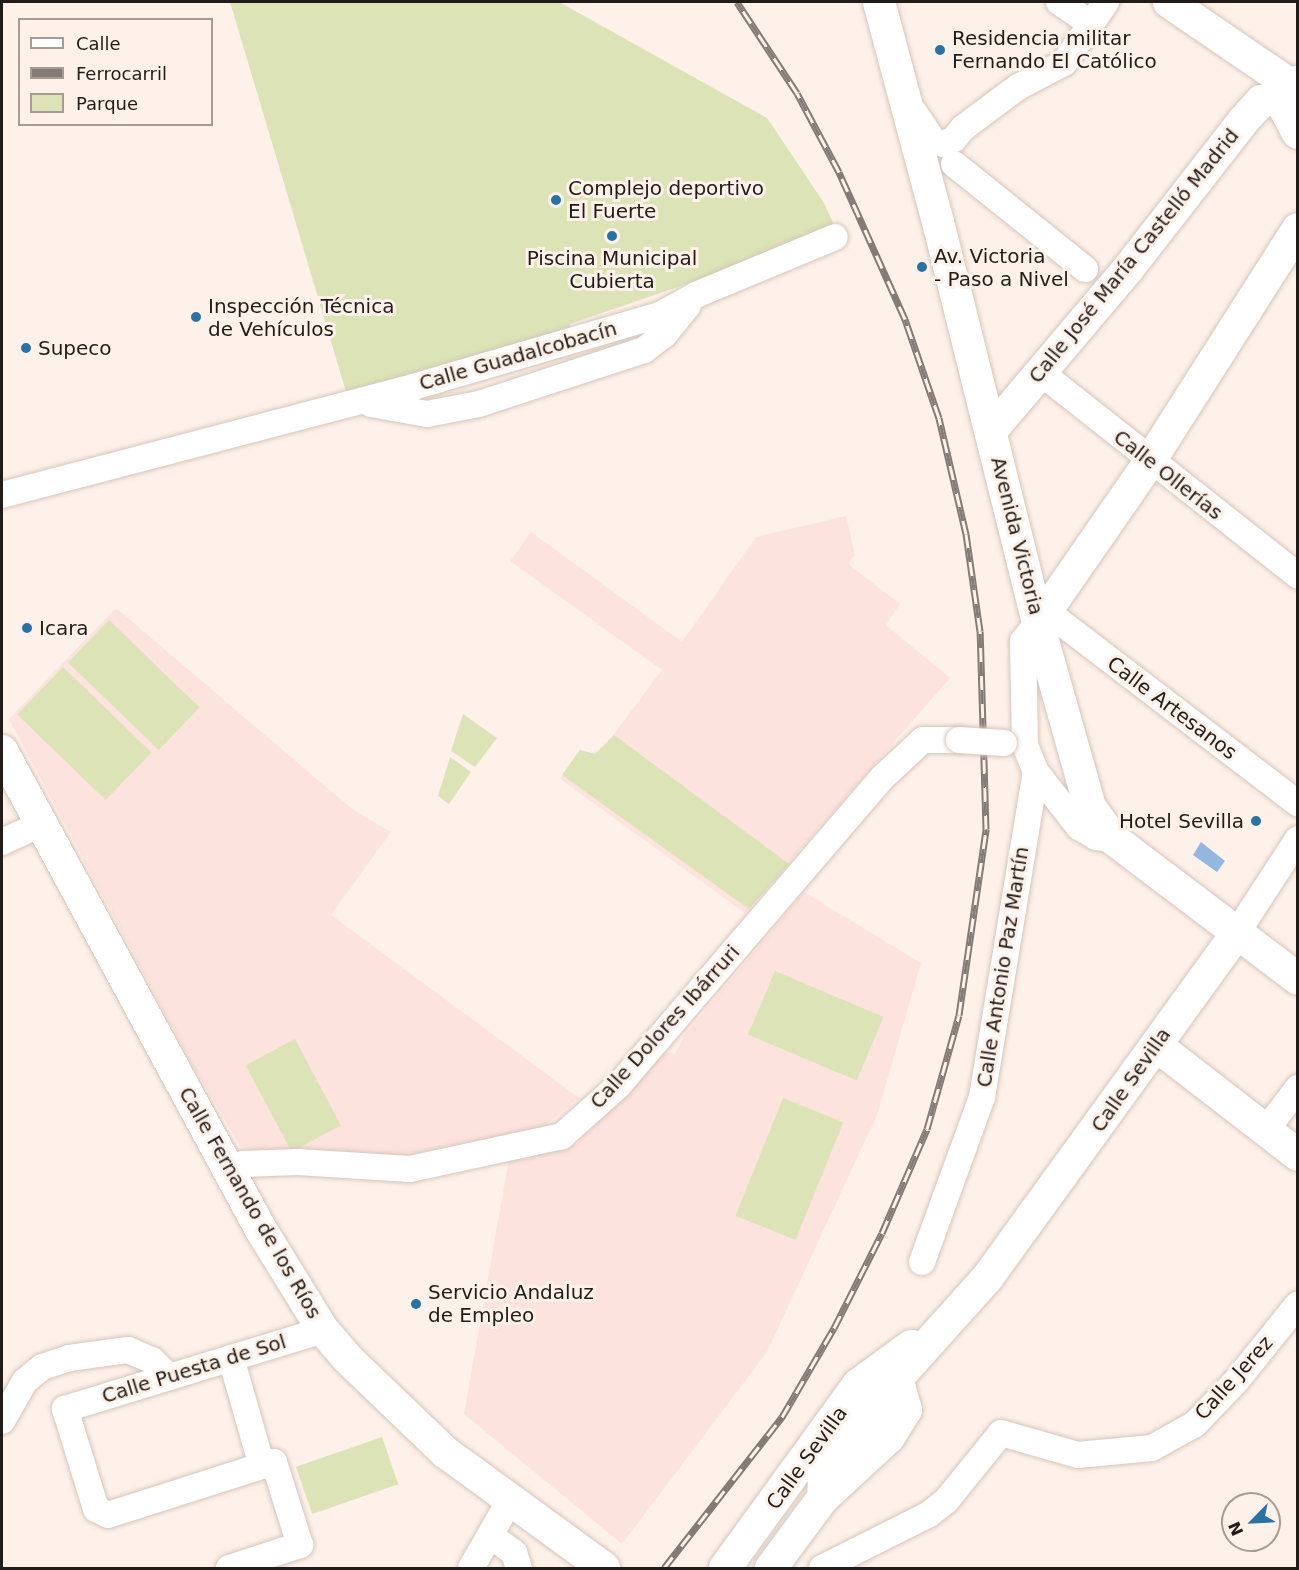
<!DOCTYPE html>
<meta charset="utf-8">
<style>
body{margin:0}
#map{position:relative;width:1299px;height:1570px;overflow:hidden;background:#fef1e9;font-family:"DejaVu Sans",sans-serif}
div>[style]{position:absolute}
.education>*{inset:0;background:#fde3dd}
.green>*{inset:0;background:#dce3b7;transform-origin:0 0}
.water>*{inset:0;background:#93b7de}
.roads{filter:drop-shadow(0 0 2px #d5c6bb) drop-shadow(0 0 2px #d5c6bb)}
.minor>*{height:26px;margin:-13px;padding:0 13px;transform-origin:13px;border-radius:13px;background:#fff}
.major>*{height:32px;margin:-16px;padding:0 16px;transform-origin:16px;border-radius:16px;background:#fff}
.rail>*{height:7px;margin-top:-3.5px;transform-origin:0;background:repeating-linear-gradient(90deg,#fef1e9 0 14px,#847b76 0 28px);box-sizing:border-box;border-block:2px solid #847b76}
.bridges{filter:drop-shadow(0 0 2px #d5c6bb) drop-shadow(0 0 2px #d5c6bb)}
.minor-bridge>*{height:26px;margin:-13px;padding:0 13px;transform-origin:13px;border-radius:13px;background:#fff}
.dots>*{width:16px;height:16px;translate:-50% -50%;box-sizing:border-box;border:3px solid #fef1e9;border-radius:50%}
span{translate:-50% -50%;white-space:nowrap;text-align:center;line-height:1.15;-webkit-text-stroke:6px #fef1e9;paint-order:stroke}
.poi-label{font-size:20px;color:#211c18}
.left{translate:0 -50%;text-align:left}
.right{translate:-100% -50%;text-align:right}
.street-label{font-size:20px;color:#211c18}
.frame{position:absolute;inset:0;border:3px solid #211c18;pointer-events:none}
.legend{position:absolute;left:18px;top:18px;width:195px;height:108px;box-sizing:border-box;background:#fef1e9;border:2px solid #a69c95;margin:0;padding:8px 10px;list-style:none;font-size:18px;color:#211c18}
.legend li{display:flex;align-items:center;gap:12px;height:30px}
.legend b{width:30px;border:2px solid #a69c95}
.north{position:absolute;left:1221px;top:1492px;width:60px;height:60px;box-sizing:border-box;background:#fef1e9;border:2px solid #a69c95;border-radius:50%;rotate:246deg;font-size:16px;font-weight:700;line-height:24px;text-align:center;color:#211c18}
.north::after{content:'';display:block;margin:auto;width:21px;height:27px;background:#2872a6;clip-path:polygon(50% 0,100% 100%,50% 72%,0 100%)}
</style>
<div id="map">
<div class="education">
<div style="clip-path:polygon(846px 516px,855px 555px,848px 564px,900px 604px,886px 625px,950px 678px,745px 913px,560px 779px,580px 750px,588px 754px,601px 751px,662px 670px,510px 561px,531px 532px,682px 642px,756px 537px)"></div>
<div style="clip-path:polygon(116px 608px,352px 809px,391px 832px,331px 915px,579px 1098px,542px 1128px,406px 1159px,251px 1150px,240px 1146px,192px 1064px,9px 719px)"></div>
<div style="clip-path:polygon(804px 892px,921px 963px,877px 1115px,767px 1352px,622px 1544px,464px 1414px,509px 1159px,576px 1145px,663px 1051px,675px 1054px,684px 1036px)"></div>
</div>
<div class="green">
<div style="clip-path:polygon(230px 2px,559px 2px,767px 118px,824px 203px,834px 225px,701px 279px,570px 324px,570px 328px,347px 395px)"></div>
<div style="left:109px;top:620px;width:126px;height:59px;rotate:44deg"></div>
<div style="left:63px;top:667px;width:123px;height:66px;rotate:44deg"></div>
<div style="clip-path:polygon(463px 714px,497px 738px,475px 767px,451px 751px)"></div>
<div style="clip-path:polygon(614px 735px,789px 864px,749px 909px,562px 775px,580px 750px,595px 754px)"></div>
<div style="clip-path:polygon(450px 757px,471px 772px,449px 804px,438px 796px)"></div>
<div style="left:775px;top:971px;width:118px;height:69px;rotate:23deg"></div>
<div style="left:295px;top:1039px;width:98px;height:56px;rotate:62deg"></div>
<div style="left:783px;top:1098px;width:65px;height:127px;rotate:22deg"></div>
<div style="left:382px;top:1437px;width:50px;height:91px;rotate:71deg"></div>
</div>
<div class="water">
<div style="clip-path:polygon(1201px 842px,1225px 861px,1217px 872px,1193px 855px)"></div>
</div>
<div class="roads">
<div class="minor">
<div style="left:1059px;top:2px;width:37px;rotate:34deg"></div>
<div style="left:914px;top:112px;width:36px;rotate:56deg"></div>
<div style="left:934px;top:142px;width:10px;rotate:11deg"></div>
<div style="left:944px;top:144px;width:11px;rotate:-27deg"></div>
<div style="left:954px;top:139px;width:14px;rotate:-51deg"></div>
<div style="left:963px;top:128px;width:69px;rotate:-36.7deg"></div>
<div style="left:1018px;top:87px;width:52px;rotate:-27.6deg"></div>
<div style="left:1064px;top:63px;width:74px;rotate:-55.5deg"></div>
<div style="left:954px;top:164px;width:168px;rotate:38.7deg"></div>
<div style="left:1040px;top:372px;width:329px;rotate:38.3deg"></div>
<div style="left:371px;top:404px;width:57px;rotate:10.1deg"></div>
<div style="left:427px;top:414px;width:53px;rotate:-10.9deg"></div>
<div style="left:479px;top:404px;width:174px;rotate:-18.1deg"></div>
<div style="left:644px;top:350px;width:25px;rotate:-37deg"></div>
<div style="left:664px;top:335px;width:38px;rotate:-51deg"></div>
<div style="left:2px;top:495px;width:425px;rotate:-14.7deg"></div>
<div style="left:413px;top:387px;width:257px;rotate:-16.3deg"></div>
<div style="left:660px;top:315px;width:43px;rotate:-28.9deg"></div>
<div style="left:698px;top:294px;width:148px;rotate:-22.6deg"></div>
<div style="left:1046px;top:611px;width:317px;rotate:37.4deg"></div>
<div style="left:1038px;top:623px;width:23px;rotate:130deg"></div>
<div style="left:1023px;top:641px;width:104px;rotate:88.9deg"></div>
<div style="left:1025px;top:745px;width:29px;rotate:68deg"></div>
<div style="left:1036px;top:772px;width:70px;rotate:52deg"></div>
<div style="left:1079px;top:827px;width:20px;rotate:30deg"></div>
<div style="left:1096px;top:837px;width:17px;rotate:7deg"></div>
<div style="left:2px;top:842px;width:43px;rotate:-24.8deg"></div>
<div style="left:1236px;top:934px;width:113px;rotate:-56.9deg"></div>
<div style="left:1266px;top:1130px;width:53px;rotate:-52.7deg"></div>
<div style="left:228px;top:1170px;width:16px;rotate:-22deg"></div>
<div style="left:243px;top:1164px;width:55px;rotate:-2.1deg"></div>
<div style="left:298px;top:1162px;width:112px;rotate:3.6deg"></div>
<div style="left:410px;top:1169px;width:156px;rotate:-12.2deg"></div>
<div style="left:562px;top:1136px;width:75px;rotate:-41.8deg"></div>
<div style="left:618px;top:1086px;width:407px;rotate:-49.4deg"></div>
<div style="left:883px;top:777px;width:54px;rotate:-42.8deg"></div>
<div style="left:923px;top:740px;width:36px"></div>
<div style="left:922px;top:1262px;width:176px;rotate:-70deg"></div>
<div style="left:982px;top:1097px;width:329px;rotate:-80.6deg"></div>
<div style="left:231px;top:1358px;width:112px;rotate:74deg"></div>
<div style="left:2px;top:1421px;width:46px;rotate:-60.1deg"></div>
<div style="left:25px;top:1381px;width:22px;rotate:-39deg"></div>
<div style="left:42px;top:1367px;width:28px;rotate:-18deg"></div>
<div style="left:69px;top:1358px;width:60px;rotate:-7.7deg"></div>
<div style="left:128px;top:1350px;width:26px;rotate:23deg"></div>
<div style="left:152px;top:1360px;width:24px;rotate:45deg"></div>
<div style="left:491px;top:1536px;width:29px;rotate:36deg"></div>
<div style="left:514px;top:1553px;width:16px;rotate:72deg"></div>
<div style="left:229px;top:1568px;width:75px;rotate:-17.9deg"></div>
<div style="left:300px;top:1545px;width:87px;rotate:-107.4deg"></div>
<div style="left:274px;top:1462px;width:174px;rotate:162.3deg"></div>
<div style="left:108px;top:1515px;width:13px;rotate:-153deg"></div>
<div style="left:96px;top:1509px;width:105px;rotate:-107.2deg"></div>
<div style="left:65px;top:1409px;width:270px;rotate:-17deg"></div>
<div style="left:471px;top:1568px;width:76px;rotate:-60.1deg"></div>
<div style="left:822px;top:1568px;width:119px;rotate:-26.6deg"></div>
<div style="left:928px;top:1515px;width:23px;rotate:-38deg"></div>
<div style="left:946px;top:1501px;width:87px;rotate:-51deg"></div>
<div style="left:1001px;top:1433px;width:80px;rotate:15.9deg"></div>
<div style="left:1078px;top:1455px;width:74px;rotate:-5.4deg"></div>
<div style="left:1152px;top:1448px;width:49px;rotate:-29.2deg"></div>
<div style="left:1195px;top:1424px;width:61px;rotate:-46.3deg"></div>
<div style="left:1237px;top:1380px;width:97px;rotate:-51.2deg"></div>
</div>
<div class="major">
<div style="left:879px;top:2px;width:228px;rotate:75deg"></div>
<div style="left:938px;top:222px;width:413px;rotate:76deg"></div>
<div style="left:1038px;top:623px;width:191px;rotate:74.2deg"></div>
<div style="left:1090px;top:807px;width:39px;rotate:54deg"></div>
<div style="left:1113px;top:839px;width:232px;rotate:37.1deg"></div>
<div style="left:1169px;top:2px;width:149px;rotate:34.3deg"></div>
<div style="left:1297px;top:82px;width:13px;rotate:129deg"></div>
<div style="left:1289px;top:92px;width:17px;rotate:103deg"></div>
<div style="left:1285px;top:109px;width:27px;rotate:62deg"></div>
<div style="left:991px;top:431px;width:212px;rotate:-49.8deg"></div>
<div style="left:1128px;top:269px;width:189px;rotate:-52.1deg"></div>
<div style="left:1244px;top:120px;width:25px;rotate:-48deg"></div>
<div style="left:1261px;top:101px;width:26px;rotate:-7deg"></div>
<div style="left:1038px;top:623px;width:197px;rotate:-55.3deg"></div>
<div style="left:1150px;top:461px;width:275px;rotate:-57.5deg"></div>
<div style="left:2px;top:751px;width:542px;rotate:61.59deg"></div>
<div style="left:260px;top:1228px;width:120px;rotate:58.3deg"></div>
<div style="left:323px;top:1330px;width:37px;rotate:49deg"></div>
<div style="left:347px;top:1358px;width:136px;rotate:43.8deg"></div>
<div style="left:445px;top:1452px;width:197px;rotate:36.1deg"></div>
<div style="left:1157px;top:1046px;width:178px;rotate:37.7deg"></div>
<div style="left:823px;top:1498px;width:90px;rotate:-42.7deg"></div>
<div style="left:889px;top:1437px;width:32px;rotate:-58deg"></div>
<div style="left:906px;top:1410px;width:22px;rotate:-106deg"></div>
<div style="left:900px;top:1389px;width:17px;rotate:-147deg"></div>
<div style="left:886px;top:1380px;width:11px;rotate:-175deg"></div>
<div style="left:725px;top:1568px;width:226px;rotate:-54deg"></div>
<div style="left:858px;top:1385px;width:66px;rotate:-36.3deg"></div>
<div style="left:771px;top:1568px;width:87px;rotate:-53.4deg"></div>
<div style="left:823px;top:1498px;width:22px;rotate:-87deg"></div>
<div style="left:824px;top:1476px;width:40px;rotate:-55.1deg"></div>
<div style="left:847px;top:1443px;width:76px;rotate:-52.5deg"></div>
<div style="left:893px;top:1383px;width:142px;rotate:-48.1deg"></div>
<div style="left:988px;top:1277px;width:423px;rotate:-54.1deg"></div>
</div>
</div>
<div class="rail">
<div style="left:664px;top:1568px;width:192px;rotate:-52deg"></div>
<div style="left:782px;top:1417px;width:103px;rotate:-59.7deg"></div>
<div style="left:834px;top:1328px;width:106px;rotate:-63.2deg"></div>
<div style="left:882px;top:1233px;width:113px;rotate:-66.6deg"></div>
<div style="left:927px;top:1129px;width:118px;rotate:-74.3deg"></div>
<div style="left:959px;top:1015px;width:188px;rotate:-81.7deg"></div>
<div style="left:986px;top:829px;width:198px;rotate:-91.7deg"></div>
<div style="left:980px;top:631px;width:98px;rotate:-98.2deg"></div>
<div style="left:966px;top:534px;width:119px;rotate:-103.1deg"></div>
<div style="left:939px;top:418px;width:105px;rotate:-109deg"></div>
<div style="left:905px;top:319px;width:161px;rotate:-114.2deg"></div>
<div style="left:839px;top:172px;width:89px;rotate:-118deg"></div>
<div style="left:797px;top:93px;width:109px;rotate:-123.4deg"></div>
</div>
<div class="bridges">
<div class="minor-bridge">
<div style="left:959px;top:740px;width:45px;rotate:3.8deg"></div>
</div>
</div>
<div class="dots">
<div style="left:940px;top:50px;background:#2872a6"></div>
<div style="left:556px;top:200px;background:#2872a6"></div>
<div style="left:612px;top:236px;background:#2872a6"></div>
<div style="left:922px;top:267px;background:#2872a6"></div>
<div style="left:196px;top:317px;background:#2872a6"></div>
<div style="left:26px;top:348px;background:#2872a6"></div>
<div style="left:27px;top:628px;background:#2872a6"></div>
<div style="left:1256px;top:821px;background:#2872a6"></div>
<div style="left:416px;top:1304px;background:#2872a6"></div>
</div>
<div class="poi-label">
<span class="left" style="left:952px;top:50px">Residencia militar<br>Fernando El Católico</span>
<span class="left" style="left:568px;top:200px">Complejo deportivo<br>El Fuerte</span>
<span class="left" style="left:934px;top:268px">Av. Victoria<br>- Paso a Nivel</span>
<span style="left:612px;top:270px">Piscina Municipal<br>Cubierta</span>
<span class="left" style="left:208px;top:318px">Inspección Técnica<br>de Vehículos</span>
<span class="left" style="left:38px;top:348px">Supeco</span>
<span class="left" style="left:39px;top:628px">Icara</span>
<span class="right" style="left:1244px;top:821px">Hotel Sevilla</span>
<span class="left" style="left:428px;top:1304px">Servicio Andaluz<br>de Empleo</span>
</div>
<div class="street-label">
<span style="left:1134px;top:256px;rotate:-51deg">Calle José María Castelló Madrid</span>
<span style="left:518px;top:356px;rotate:-16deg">Calle Guadalcobacín</span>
<span style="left:1168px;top:475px;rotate:38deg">Calle Ollerías</span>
<span style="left:1017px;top:536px;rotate:76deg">Avenida Victoria</span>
<span style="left:1172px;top:708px;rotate:37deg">Calle Artesanos</span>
<span style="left:1003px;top:967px;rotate:-81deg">Calle Antonio Paz Martín</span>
<span style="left:665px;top:1027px;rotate:-48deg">Calle Dolores Ibárruri</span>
<span style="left:1131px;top:1080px;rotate:-55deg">Calle Sevilla</span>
<span style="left:250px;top:1203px;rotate:60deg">Calle Fernando de los Ríos</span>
<span style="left:194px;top:1369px;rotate:-17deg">Calle Puesta de Sol</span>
<span style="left:1234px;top:1378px;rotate:-48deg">Calle Jerez</span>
<span style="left:807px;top:1458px;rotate:-54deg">Calle Sevilla</span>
</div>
<div class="frame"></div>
<ul class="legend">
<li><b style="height:8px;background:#fff"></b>Calle</li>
<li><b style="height:8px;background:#847b76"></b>Ferrocarril</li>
<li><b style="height:16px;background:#dce3b7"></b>Parque</li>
</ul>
<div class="north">N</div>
</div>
